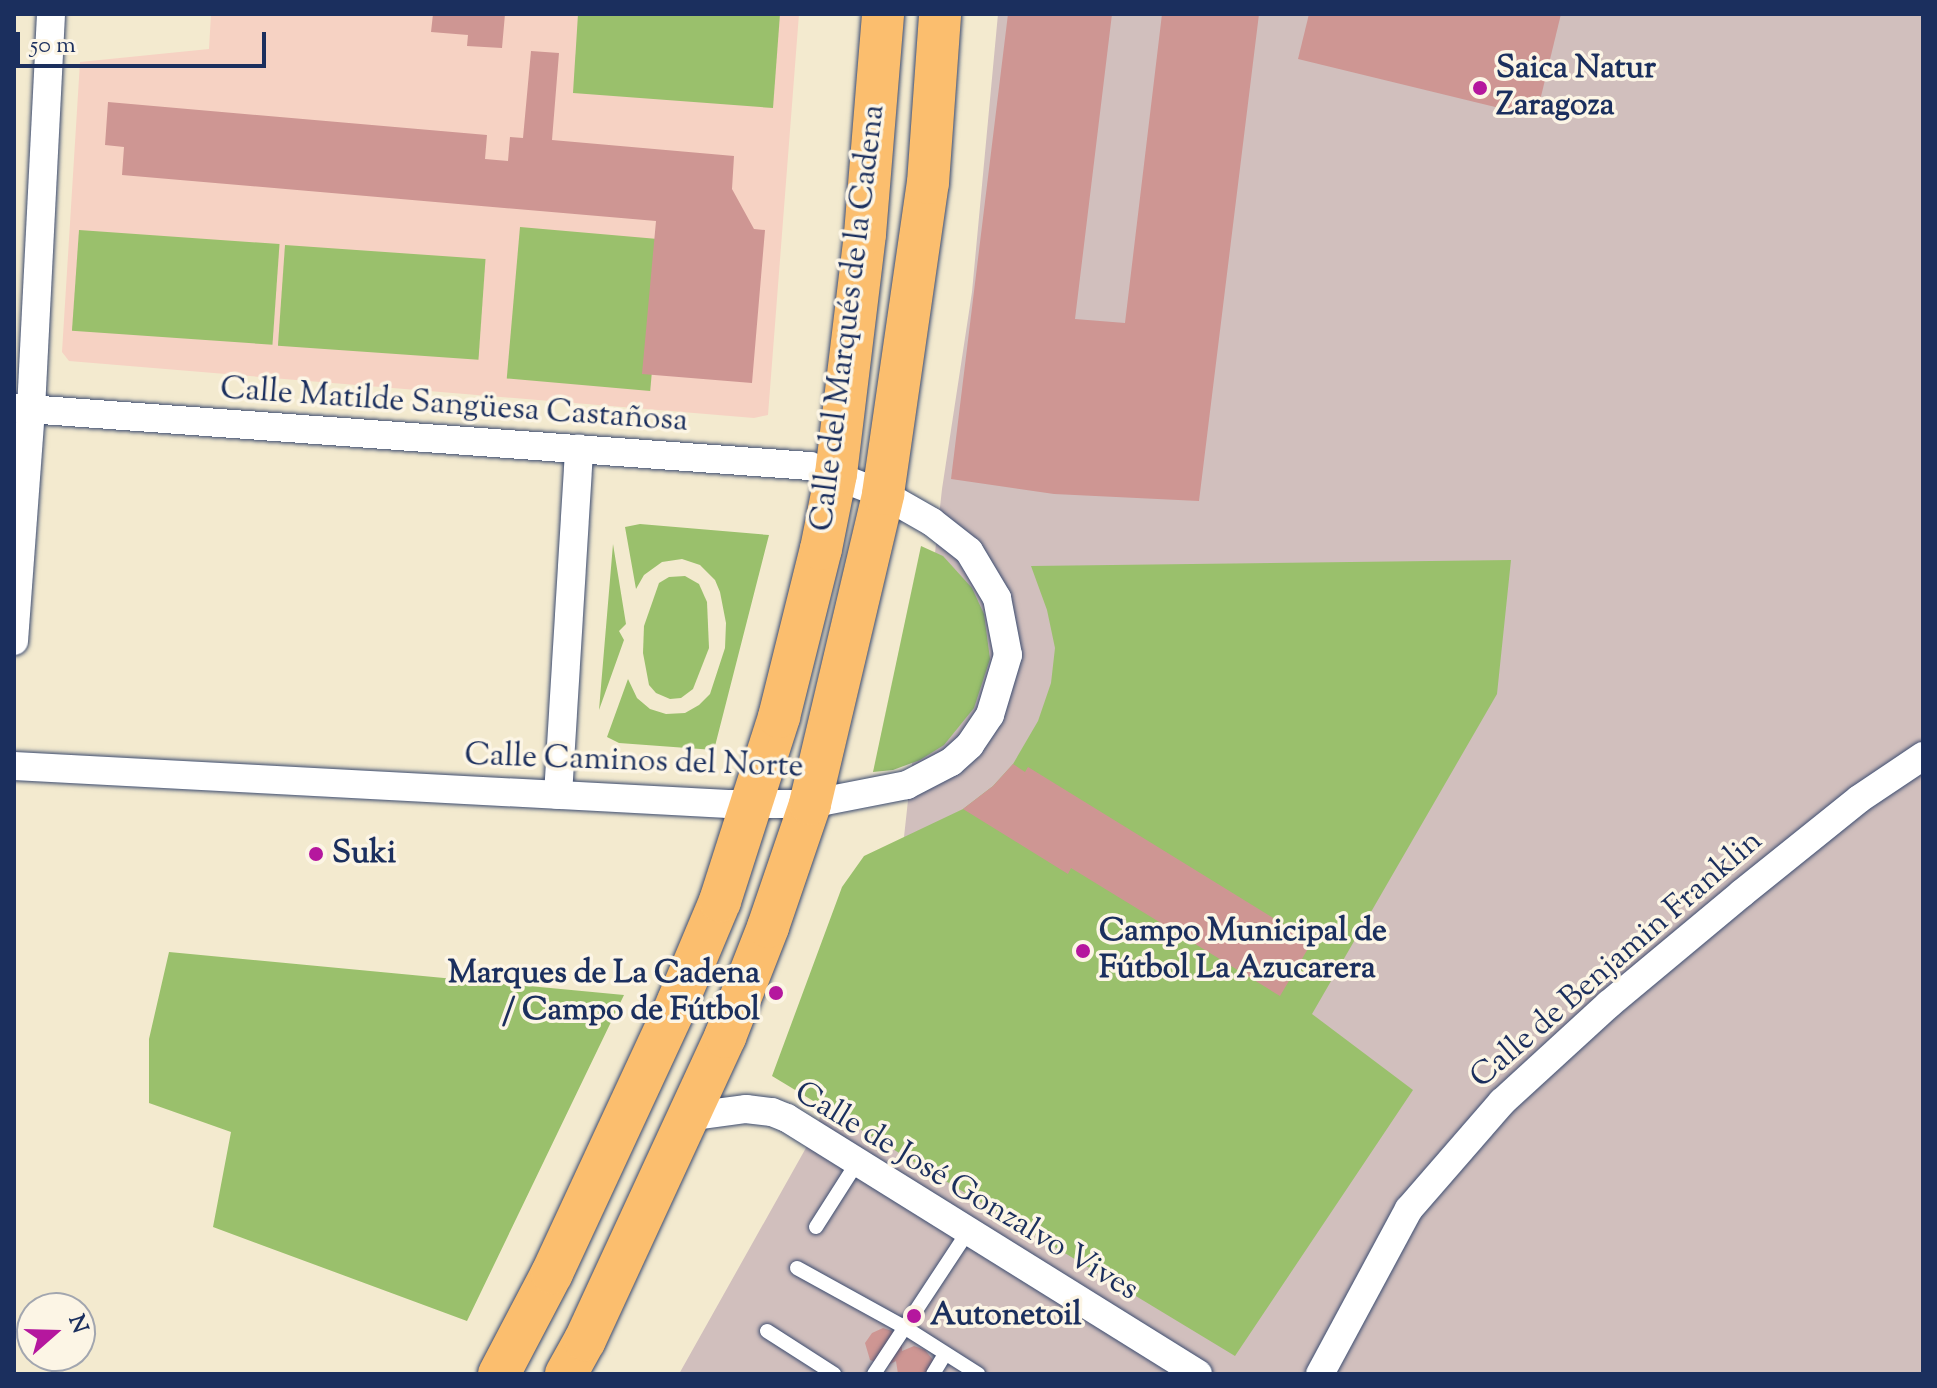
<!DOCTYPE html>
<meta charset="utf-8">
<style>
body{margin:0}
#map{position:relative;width:1937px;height:1388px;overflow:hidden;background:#f3eacf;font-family:"Sorts Mill Goudy",serif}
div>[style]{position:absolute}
.built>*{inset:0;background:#f6d2c3}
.industrial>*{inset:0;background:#d1bfbd}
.green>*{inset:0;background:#9ac06c;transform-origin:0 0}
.building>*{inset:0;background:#ce9693}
.roads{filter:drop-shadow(0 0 2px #3b4b6f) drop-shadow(0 0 2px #3b4b6f)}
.service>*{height:14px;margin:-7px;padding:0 7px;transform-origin:7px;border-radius:7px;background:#fff}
.minor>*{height:28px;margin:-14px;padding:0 14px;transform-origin:14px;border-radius:14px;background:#fff}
.primary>*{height:42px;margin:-21px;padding:0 21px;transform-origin:21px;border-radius:21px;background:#fbbe6e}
.dots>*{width:22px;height:22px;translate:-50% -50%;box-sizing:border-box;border:4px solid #fcf5e5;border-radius:50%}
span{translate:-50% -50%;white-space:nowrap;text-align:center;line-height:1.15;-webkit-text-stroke:7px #fcf5e5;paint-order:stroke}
.poi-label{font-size:32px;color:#1b2f5e;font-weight:700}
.left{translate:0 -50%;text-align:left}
.right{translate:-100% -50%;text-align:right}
.street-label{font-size:32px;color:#1b2f5e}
.frame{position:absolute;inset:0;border:16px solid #1b2f5e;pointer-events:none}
.north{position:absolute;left:16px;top:1292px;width:80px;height:80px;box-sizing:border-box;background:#fcf5e5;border:2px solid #a2a6af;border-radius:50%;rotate:70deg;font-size:22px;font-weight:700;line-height:32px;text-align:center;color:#1b2f5e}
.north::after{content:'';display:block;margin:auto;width:28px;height:36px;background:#b5179e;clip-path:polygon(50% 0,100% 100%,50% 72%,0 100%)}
.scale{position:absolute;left:16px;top:32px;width:250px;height:36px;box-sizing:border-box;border:4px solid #1b2f5e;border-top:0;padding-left:10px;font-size:24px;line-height:28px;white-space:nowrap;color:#1b2f5e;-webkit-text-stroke:6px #fcf5e5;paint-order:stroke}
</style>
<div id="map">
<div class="built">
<div style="clip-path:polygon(211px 14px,799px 14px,768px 415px,754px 418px,69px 361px,62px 352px,80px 62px,209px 49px)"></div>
</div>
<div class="industrial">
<div style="clip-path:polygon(998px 14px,1923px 14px,1923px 1374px,679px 1374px,816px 1130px,904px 837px,942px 489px,972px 292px)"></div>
</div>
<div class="green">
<div style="clip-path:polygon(578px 14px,780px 14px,773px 108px,573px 93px)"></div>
<div style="left:520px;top:227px;width:144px;height:152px;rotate:5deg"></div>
<div style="left:79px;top:230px;width:201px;height:101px;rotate:4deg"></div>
<div style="left:285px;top:245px;width:201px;height:101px;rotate:4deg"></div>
<div style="clip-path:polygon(640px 524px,769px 535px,714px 750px,619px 743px,607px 737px,628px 679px,637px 698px,650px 709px,666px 714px,685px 713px,699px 705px,710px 694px,725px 648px,726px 623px,720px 592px,715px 580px,700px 565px,682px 559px,662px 562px,644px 575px,636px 589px,625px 527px)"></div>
<div style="clip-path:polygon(613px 544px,626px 624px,619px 631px,624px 640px,599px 710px)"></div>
<div style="clip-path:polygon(921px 546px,943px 556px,972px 588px,984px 614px,990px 659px,974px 708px,944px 745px,920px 760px,893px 770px,873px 772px)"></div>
<div style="clip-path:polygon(1511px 560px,1497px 694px,1312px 1014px,1413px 1090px,1235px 1356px,772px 1076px,842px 887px,864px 856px,963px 809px,993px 786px,1013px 764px,1038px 721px,1051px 683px,1055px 648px,1047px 610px,1031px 566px)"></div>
<div style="clip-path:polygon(685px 576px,699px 584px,707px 602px,709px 648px,693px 689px,681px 698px,670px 699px,656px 693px,649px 685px,643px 653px,644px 626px,659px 583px,669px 577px)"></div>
<div style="clip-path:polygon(169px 952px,624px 995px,467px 1321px,213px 1227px,231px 1132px,149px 1103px,149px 1039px)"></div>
</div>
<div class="building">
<div style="clip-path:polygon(433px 14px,505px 14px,502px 48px,467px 46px,468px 35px,431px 32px)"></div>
<div style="clip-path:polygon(1008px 14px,1112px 14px,1075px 319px,1125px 323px,1162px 14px,1259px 14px,1199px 501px,1054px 494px,951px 479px)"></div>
<div style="clip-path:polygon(1309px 14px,1561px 14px,1536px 117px,1298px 59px)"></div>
<div style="clip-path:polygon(531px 51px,559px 53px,552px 140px,734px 156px,732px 189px,754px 229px,765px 230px,752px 383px,642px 374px,656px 221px,122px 175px,124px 147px,105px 145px,108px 102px,487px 135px,485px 159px,508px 161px,510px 137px,523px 138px)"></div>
<div style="clip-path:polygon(1013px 764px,1025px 772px,1028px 767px,1312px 942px,1280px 996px,1071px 868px,1068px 874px,963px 809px,993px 786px)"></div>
<div style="clip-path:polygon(883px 1328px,895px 1332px,902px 1342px,902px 1351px,914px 1346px,925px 1350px,933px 1360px,931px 1374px,898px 1374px,896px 1361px,887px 1366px,870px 1360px,865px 1343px,872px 1333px)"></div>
</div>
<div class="roads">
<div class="service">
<div style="left:816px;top:1227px;width:78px;rotate:-57.5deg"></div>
<div style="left:797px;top:1268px;width:122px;rotate:28.9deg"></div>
<div style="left:904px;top:1327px;width:88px;rotate:32.4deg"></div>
<div style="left:767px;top:1331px;width:80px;rotate:32.7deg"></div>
<div style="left:874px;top:1374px;width:173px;rotate:-56.6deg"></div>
<div style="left:933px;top:1374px;width:23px;rotate:-59deg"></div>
</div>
<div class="minor">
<div style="left:14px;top:408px;width:798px;rotate:4.17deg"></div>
<div style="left:810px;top:466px;width:78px;rotate:21deg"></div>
<div style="left:883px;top:494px;width:56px;rotate:29.7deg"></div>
<div style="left:932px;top:522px;width:47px;rotate:38.1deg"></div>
<div style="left:969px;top:551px;width:55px;rotate:59.2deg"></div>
<div style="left:997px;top:598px;width:58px;rotate:79.1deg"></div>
<div style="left:1008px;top:655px;width:63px;rotate:106.7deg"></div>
<div style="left:990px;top:715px;width:36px;rotate:124deg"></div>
<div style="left:970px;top:745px;width:25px;rotate:138deg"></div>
<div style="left:951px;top:762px;width:50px;rotate:152.4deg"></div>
<div style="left:907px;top:785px;width:99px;rotate:168.9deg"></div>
<div style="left:810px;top:804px;width:82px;rotate:180deg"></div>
<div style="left:728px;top:804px;width:715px;rotate:-176.95deg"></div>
<div style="left:14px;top:641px;width:233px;rotate:-85.8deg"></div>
<div style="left:31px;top:409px;width:396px;rotate:-87.1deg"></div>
<div style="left:558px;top:795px;width:347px;rotate:-86.5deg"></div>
<div style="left:686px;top:1117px;width:61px;rotate:-7.6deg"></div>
<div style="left:746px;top:1109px;width:26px;rotate:7deg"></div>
<div style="left:772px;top:1112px;width:16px;rotate:22deg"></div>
<div style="left:787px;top:1118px;width:484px;rotate:31.9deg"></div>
<div style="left:1320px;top:1374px;width:187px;rotate:-61.7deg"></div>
<div style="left:1409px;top:1209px;width:142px;rotate:-49deg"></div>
<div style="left:1502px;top:1102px;width:145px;rotate:-42.5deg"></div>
<div style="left:1609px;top:1004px;width:172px;rotate:-39.8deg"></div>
<div style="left:1741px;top:894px;width:151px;rotate:-38.8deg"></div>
<div style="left:1859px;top:799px;width:77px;rotate:-33.9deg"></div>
</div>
<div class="primary">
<div style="left:499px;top:1374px;width:114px;rotate:-62.3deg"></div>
<div style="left:552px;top:1273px;width:300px;rotate:-65.1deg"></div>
<div style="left:678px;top:1001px;width:108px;rotate:-67.2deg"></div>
<div style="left:720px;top:901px;width:193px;rotate:-72.2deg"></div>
<div style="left:779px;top:717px;width:173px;rotate:-76deg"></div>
<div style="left:821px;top:549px;width:76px;rotate:-78.7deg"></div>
<div style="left:836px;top:474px;width:242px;rotate:-83.1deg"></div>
<div style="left:865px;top:234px;width:221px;rotate:-85.3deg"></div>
<div style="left:566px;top:1374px;width:39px;rotate:-61deg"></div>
<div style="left:585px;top:1340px;width:334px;rotate:-65.2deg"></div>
<div style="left:725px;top:1037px;width:118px;rotate:-68.6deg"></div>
<div style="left:768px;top:927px;width:130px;rotate:-71.1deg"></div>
<div style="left:810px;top:804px;width:318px;rotate:-76.7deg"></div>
<div style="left:883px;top:494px;width:314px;rotate:-81.8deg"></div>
<div style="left:928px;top:183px;width:169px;rotate:-85.9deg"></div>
</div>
</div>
<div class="dots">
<div style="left:1480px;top:88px;background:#b5179e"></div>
<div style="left:316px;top:854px;background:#b5179e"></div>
<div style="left:1083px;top:951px;background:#b5179e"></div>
<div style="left:776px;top:993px;background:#b5179e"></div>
<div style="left:914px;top:1316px;background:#b5179e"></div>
</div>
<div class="poi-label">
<span class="left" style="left:1496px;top:88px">Saica Natur<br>Zaragoza</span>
<span class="left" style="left:332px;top:854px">Suki</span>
<span class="left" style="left:1099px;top:951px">Campo Municipal de<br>Fútbol La Azucarera</span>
<span class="right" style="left:760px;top:993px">Marques de La Cadena<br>/ Campo de Fútbol</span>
<span class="left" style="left:930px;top:1316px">Autonetoil</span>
</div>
<div class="street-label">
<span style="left:849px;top:318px;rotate:-83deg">Calle del Marqués de la Cadena</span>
<span style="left:454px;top:406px;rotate:4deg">Calle Matilde Sangüesa Castañosa</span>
<span style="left:634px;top:762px;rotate:2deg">Calle Caminos del Norte</span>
<span style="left:1617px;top:960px;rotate:-41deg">Calle de Benjamin Franklin</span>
<span style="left:966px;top:1192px;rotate:31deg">Calle de José Gonzalvo Vives</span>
</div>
<div class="frame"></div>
<div class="north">N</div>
<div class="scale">50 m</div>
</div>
